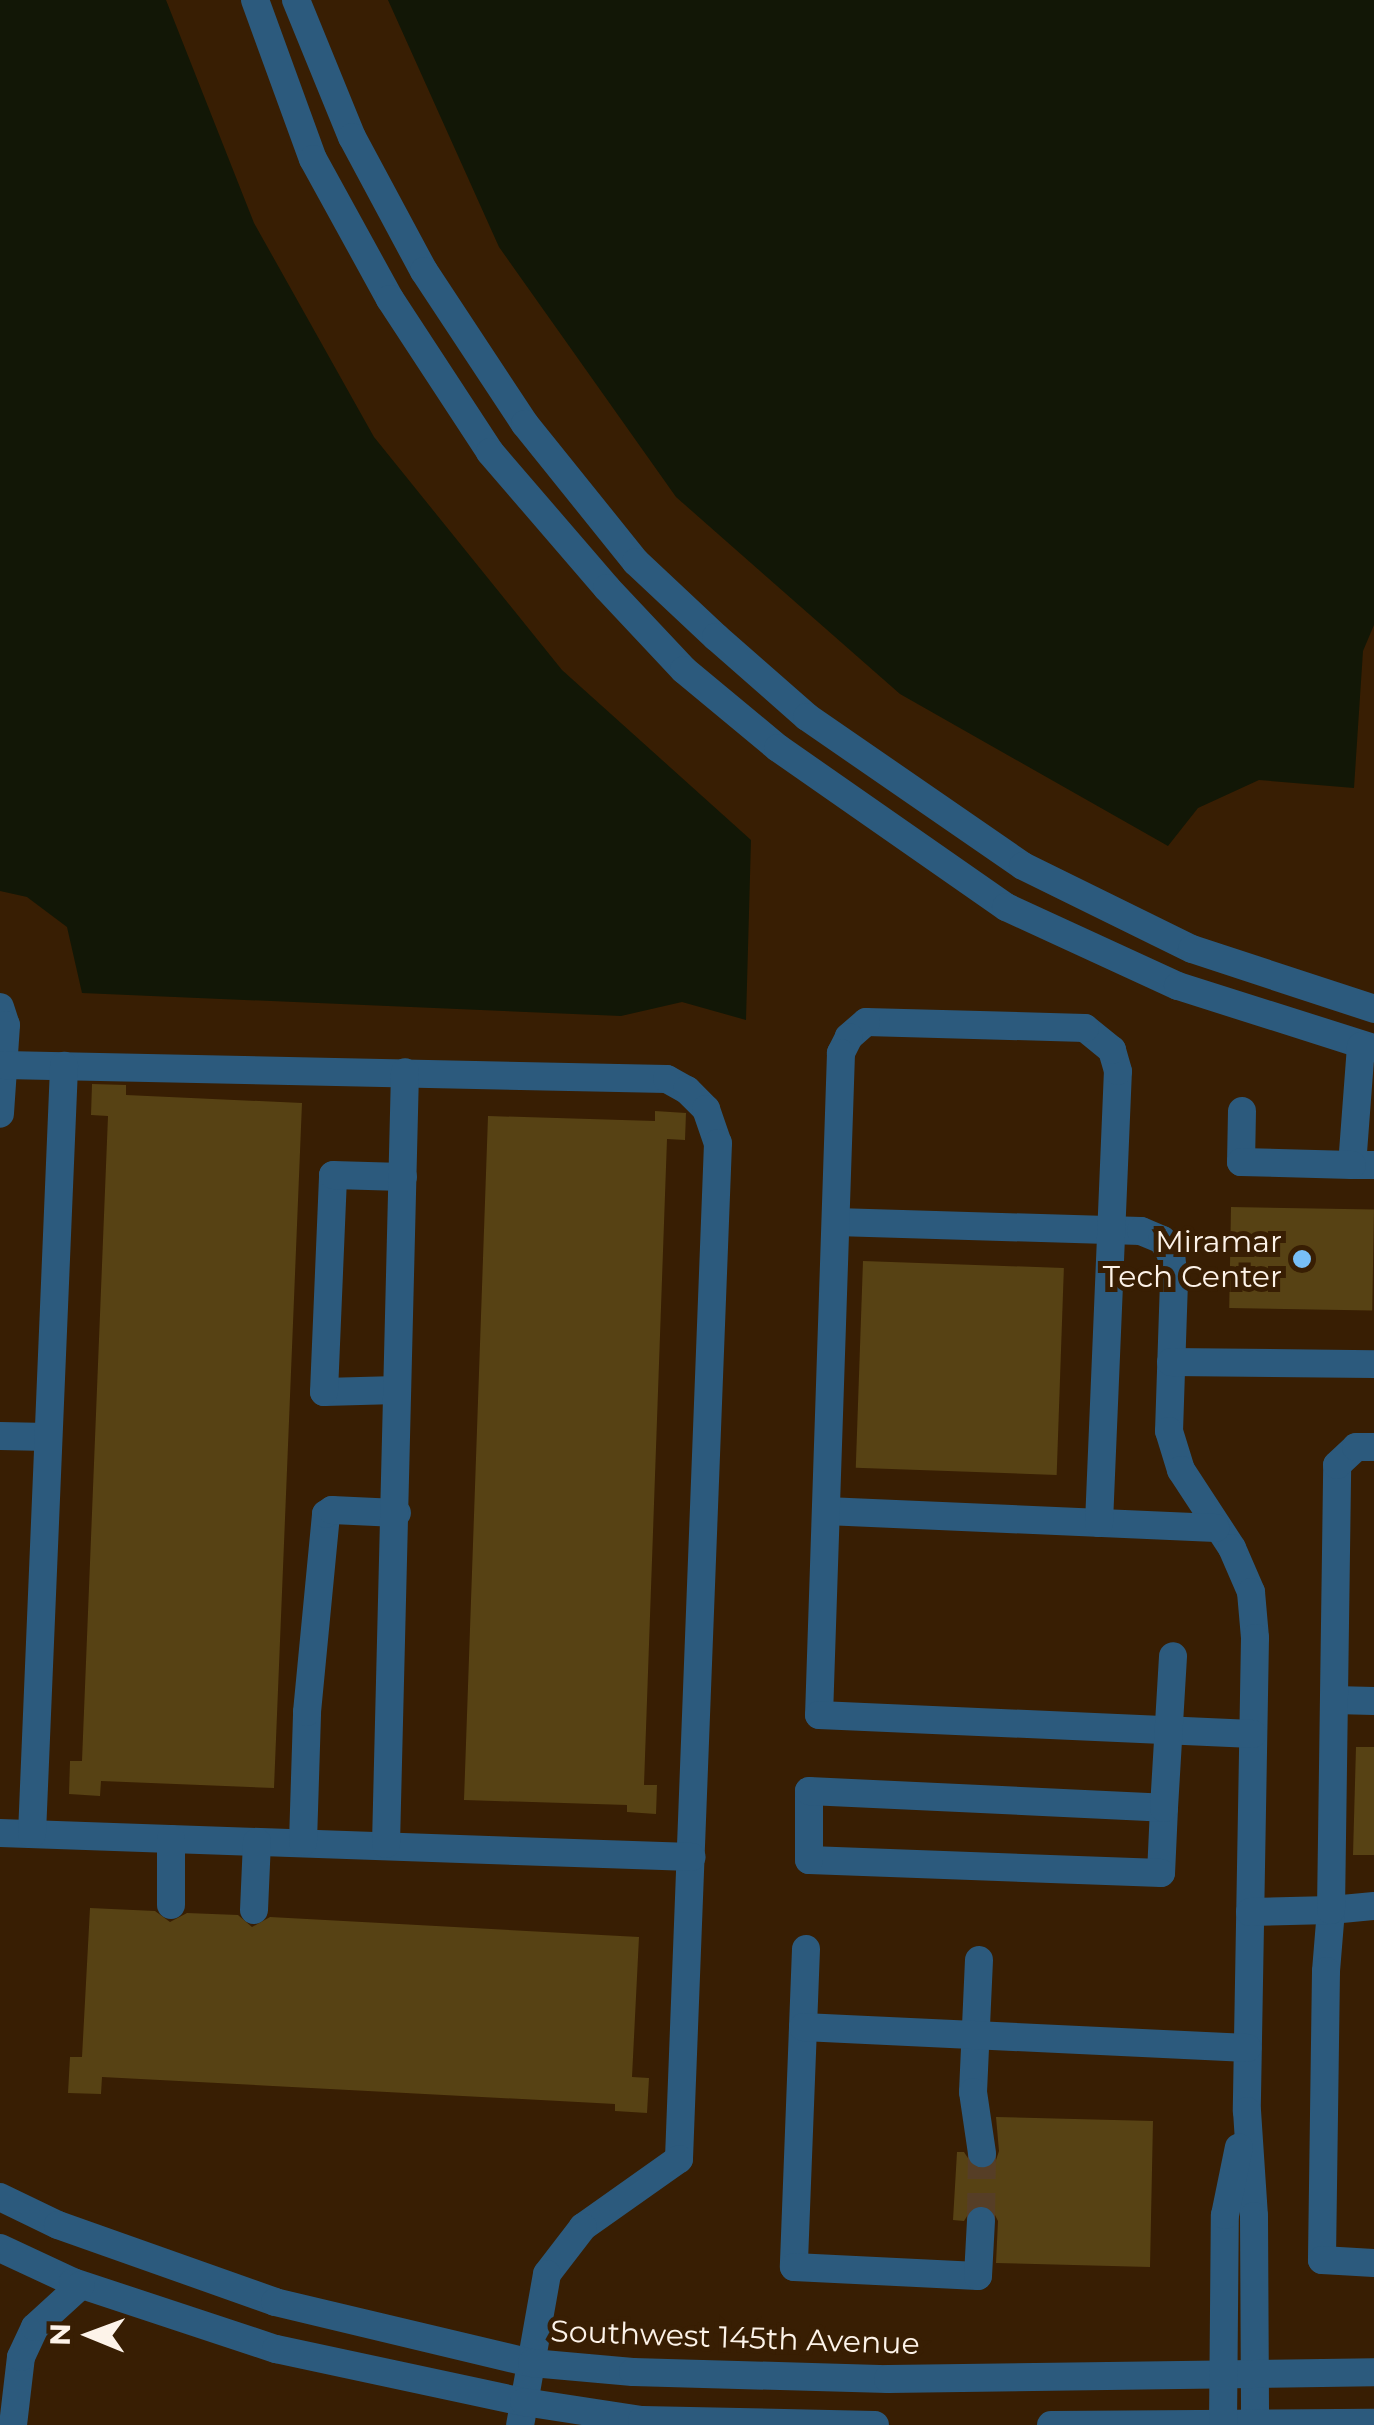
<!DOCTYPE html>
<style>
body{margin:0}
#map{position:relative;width:1374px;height:2425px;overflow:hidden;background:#381e03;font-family:Montserrat,sans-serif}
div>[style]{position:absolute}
.water>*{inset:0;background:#121706}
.building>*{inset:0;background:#574214;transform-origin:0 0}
.minor-tunnel>*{height:28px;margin-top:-14px;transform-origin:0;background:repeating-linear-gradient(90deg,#563e26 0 28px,transparent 0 42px)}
.minor>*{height:28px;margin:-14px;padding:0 14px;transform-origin:14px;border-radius:14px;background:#2c5a7d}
.dots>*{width:28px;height:28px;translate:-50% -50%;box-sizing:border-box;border:5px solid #381e03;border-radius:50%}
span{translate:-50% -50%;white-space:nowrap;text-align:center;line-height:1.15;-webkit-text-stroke:10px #381e03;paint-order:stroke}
.poi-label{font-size:30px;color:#fdf3e9}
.right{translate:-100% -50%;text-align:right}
.street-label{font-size:30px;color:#fdf3e9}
.north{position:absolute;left:40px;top:2285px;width:100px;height:100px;-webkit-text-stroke:8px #381e03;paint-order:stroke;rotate:271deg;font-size:28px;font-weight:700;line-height:40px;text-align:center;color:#fdf3e9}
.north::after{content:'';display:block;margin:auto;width:35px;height:45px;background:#fdf3e9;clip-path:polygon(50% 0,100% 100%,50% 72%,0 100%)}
</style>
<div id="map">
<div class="water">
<div style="clip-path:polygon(0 0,166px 0,254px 223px,374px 437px,562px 670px,751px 840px,746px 1020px,682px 1002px,621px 1016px,82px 993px,67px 927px,27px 897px,0 891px)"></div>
<div style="clip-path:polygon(388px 0,1374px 0,1374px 625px,1363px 651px,1354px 788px,1259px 780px,1198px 808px,1168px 846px,900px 694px,676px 497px,499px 247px)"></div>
</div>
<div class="building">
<div style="clip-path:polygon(92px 1084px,126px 1085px,126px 1095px,302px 1103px,274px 1788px,101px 1781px,100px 1796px,69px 1794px,70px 1761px,82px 1761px,108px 1116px,91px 1115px)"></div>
<div style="clip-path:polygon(655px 1111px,686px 1113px,685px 1140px,667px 1139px,644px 1785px,657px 1785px,656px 1814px,627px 1812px,627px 1805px,464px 1800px,488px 1116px,655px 1121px)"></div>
<div style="left:1231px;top:1207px;width:143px;height:101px;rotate:1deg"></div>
<div style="left:863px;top:1261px;width:201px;height:207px;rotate:2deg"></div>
<div style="clip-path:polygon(1356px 1747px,1374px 1747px,1374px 1855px,1353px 1855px)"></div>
<div style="clip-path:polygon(90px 1908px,155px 1911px,170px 1922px,187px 1913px,238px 1915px,252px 1927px,270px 1917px,639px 1937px,632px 2077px,649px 2078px,647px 2113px,615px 2111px,615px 2104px,102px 2077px,101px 2094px,68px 2093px,70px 2057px,82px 2057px)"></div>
<div style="clip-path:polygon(996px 2117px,1153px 2121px,1150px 2267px,996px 2263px,998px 2221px,991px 2207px,974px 2205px,964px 2221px,953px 2220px,957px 2152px,964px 2152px,975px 2169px,994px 2166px,999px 2151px)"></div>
</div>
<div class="minor-tunnel">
<div style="left:981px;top:2221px;width:68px;rotate:-89.2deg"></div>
</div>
<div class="minor">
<div style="left:255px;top:0;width:169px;rotate:70deg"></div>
<div style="left:313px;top:159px;width:160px;rotate:61.2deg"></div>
<div style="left:390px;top:299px;width:183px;rotate:56.8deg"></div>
<div style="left:490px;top:452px;width:179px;rotate:49.3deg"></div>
<div style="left:607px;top:588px;width:112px;rotate:46.8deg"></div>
<div style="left:684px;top:670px;width:122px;rotate:39.7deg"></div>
<div style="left:778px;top:748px;width:278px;rotate:34.9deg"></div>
<div style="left:1006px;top:907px;width:189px;rotate:24.7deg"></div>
<div style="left:1178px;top:986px;width:206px;rotate:17.6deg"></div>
<div style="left:296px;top:0;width:148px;rotate:67.8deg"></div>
<div style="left:352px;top:137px;width:152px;rotate:61.8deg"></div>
<div style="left:424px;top:271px;width:183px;rotate:56.6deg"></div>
<div style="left:525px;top:424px;width:177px;rotate:51.2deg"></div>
<div style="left:636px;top:562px;width:110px;rotate:43.2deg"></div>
<div style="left:716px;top:637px;width:121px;rotate:41.3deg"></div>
<div style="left:807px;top:717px;width:262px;rotate:34.6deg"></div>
<div style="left:1023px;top:866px;width:188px;rotate:26.2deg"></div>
<div style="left:1192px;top:949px;width:192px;rotate:18.2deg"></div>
<div style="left:0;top:1007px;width:19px;rotate:72deg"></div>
<div style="left:6px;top:1025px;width:89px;rotate:93.9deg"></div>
<div style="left:1361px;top:1046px;width:119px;rotate:94.3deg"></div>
<div style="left:1352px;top:1165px;width:22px"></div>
<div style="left:4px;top:1065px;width:663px;rotate:1.21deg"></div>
<div style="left:667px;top:1079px;width:23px;rotate:29deg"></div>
<div style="left:687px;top:1090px;width:27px;rotate:45deg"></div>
<div style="left:706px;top:1109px;width:36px;rotate:71deg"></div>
<div style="left:718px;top:1143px;width:1017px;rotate:92.2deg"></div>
<div style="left:679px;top:2159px;width:118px;rotate:144.7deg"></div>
<div style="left:583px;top:2227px;width:59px;rotate:127.5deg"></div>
<div style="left:547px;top:2274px;width:153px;rotate:100.1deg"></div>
<div style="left:1242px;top:1111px;width:51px;rotate:91.1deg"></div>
<div style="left:1241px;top:1162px;width:111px;rotate:1.5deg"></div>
<div style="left:836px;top:1222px;width:305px;rotate:1.7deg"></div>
<div style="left:1141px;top:1231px;width:23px;rotate:23deg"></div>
<div style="left:1162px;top:1240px;width:17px;rotate:57deg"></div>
<div style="left:1171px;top:1254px;width:27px;rotate:84deg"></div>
<div style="left:1174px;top:1281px;width:150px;rotate:91.9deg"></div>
<div style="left:1169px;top:1431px;width:41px;rotate:72.9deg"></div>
<div style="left:1181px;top:1470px;width:93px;rotate:56.8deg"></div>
<div style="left:1232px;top:1548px;width:48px;rotate:66.6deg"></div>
<div style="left:1251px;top:1592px;width:46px;rotate:85deg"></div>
<div style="left:1255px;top:1638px;width:473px;rotate:91deg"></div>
<div style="left:1247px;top:2111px;width:105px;rotate:86.2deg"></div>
<div style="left:1254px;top:2216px;width:209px;rotate:89.7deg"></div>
<div style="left:1171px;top:1362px;width:203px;rotate:0.6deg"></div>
<div style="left:397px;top:1390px;width:73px;rotate:178.4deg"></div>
<div style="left:324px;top:1392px;width:217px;rotate:-87.6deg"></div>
<div style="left:333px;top:1175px;width:70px;rotate:1.6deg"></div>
<div style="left:0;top:1436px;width:48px;rotate:1.2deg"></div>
<div style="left:826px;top:1511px;width:390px;rotate:2.5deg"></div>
<div style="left:1099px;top:1523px;width:452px;rotate:-87.6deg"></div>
<div style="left:1118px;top:1071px;width:22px;rotate:-106deg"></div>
<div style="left:1112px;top:1050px;width:35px;rotate:-141deg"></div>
<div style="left:1085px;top:1028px;width:219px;rotate:-178.4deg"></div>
<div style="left:866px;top:1022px;width:23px;rotate:139deg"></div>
<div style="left:849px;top:1037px;width:18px;rotate:117deg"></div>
<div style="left:841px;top:1053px;width:662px;rotate:91.9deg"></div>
<div style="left:819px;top:1715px;width:434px;rotate:2.5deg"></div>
<div style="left:1334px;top:1700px;width:40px;rotate:1.4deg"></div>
<div style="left:1164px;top:1808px;width:65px;rotate:92.6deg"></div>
<div style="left:1161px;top:1873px;width:352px;rotate:-177.9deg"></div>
<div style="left:809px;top:1860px;width:69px;rotate:-90deg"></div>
<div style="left:809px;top:1791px;width:355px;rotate:2.7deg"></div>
<div style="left:1164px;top:1808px;width:152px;rotate:-86.6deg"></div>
<div style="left:0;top:1833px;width:692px;rotate:1.99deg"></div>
<div style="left:32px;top:1834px;width:769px;rotate:-87.61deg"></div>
<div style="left:303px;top:1842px;width:130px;rotate:-88.2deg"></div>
<div style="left:307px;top:1712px;width:199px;rotate:-84.5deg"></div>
<div style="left:326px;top:1514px;width:7px;rotate:-34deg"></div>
<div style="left:332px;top:1510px;width:65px;rotate:2.6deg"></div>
<div style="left:386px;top:1844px;width:772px;rotate:-88.59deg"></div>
<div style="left:171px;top:1905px;width:66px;rotate:-90deg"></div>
<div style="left:1374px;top:1906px;width:43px;rotate:174.7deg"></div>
<div style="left:1331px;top:1910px;width:61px;rotate:94.7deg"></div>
<div style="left:1326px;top:1971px;width:289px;rotate:90.8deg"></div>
<div style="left:1322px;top:2260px;width:52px;rotate:3.3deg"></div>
<div style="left:254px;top:1910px;width:68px;rotate:-87.5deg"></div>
<div style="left:1250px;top:1912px;width:81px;rotate:-1.4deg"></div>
<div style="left:1331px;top:1910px;width:445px;rotate:-89.2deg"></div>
<div style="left:1337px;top:1465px;width:26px;rotate:-43deg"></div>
<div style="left:1356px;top:1447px;width:18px"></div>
<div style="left:806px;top:1949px;width:318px;rotate:92.2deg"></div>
<div style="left:794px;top:2267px;width:184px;rotate:2.8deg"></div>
<div style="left:978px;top:2276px;width:55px;rotate:-86.9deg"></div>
<div style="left:979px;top:1960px;width:132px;rotate:92.6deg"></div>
<div style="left:973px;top:2092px;width:62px;rotate:81.6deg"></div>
<div style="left:803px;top:2027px;width:445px;rotate:2.7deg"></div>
<div style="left:0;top:2197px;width:64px;rotate:25.8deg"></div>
<div style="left:58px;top:2225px;width:230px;rotate:19.5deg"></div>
<div style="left:275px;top:2302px;width:264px;rotate:13.4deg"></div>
<div style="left:532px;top:2363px;width:101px;rotate:5.1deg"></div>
<div style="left:633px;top:2372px;width:255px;rotate:1.6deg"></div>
<div style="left:888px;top:2379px;width:486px;rotate:-0.8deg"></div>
<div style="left:0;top:2248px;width:81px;rotate:25deg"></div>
<div style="left:73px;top:2282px;width:214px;rotate:18.3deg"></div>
<div style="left:276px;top:2349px;width:254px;rotate:12.1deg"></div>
<div style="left:524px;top:2402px;width:119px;rotate:8.7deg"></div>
<div style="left:642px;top:2420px;width:233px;rotate:1.2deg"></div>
<div style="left:13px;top:2425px;width:68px;rotate:-83.3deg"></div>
<div style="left:21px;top:2357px;width:33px;rotate:-65deg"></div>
<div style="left:35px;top:2327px;width:62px;rotate:-42.4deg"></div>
<div style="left:1051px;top:2425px;width:323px;rotate:-0.4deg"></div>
<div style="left:1223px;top:2425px;width:210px;rotate:-89.5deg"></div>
<div style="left:1225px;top:2215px;width:69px;rotate:-78.4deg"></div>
</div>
<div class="dots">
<div style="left:1302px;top:1259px;background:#78bff7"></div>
</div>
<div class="poi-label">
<span class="right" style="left:1282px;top:1259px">Miramar<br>Tech Center</span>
</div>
<div class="street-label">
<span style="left:735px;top:2338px;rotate:2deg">Southwest 145th Avenue</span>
</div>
<div class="north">N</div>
</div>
